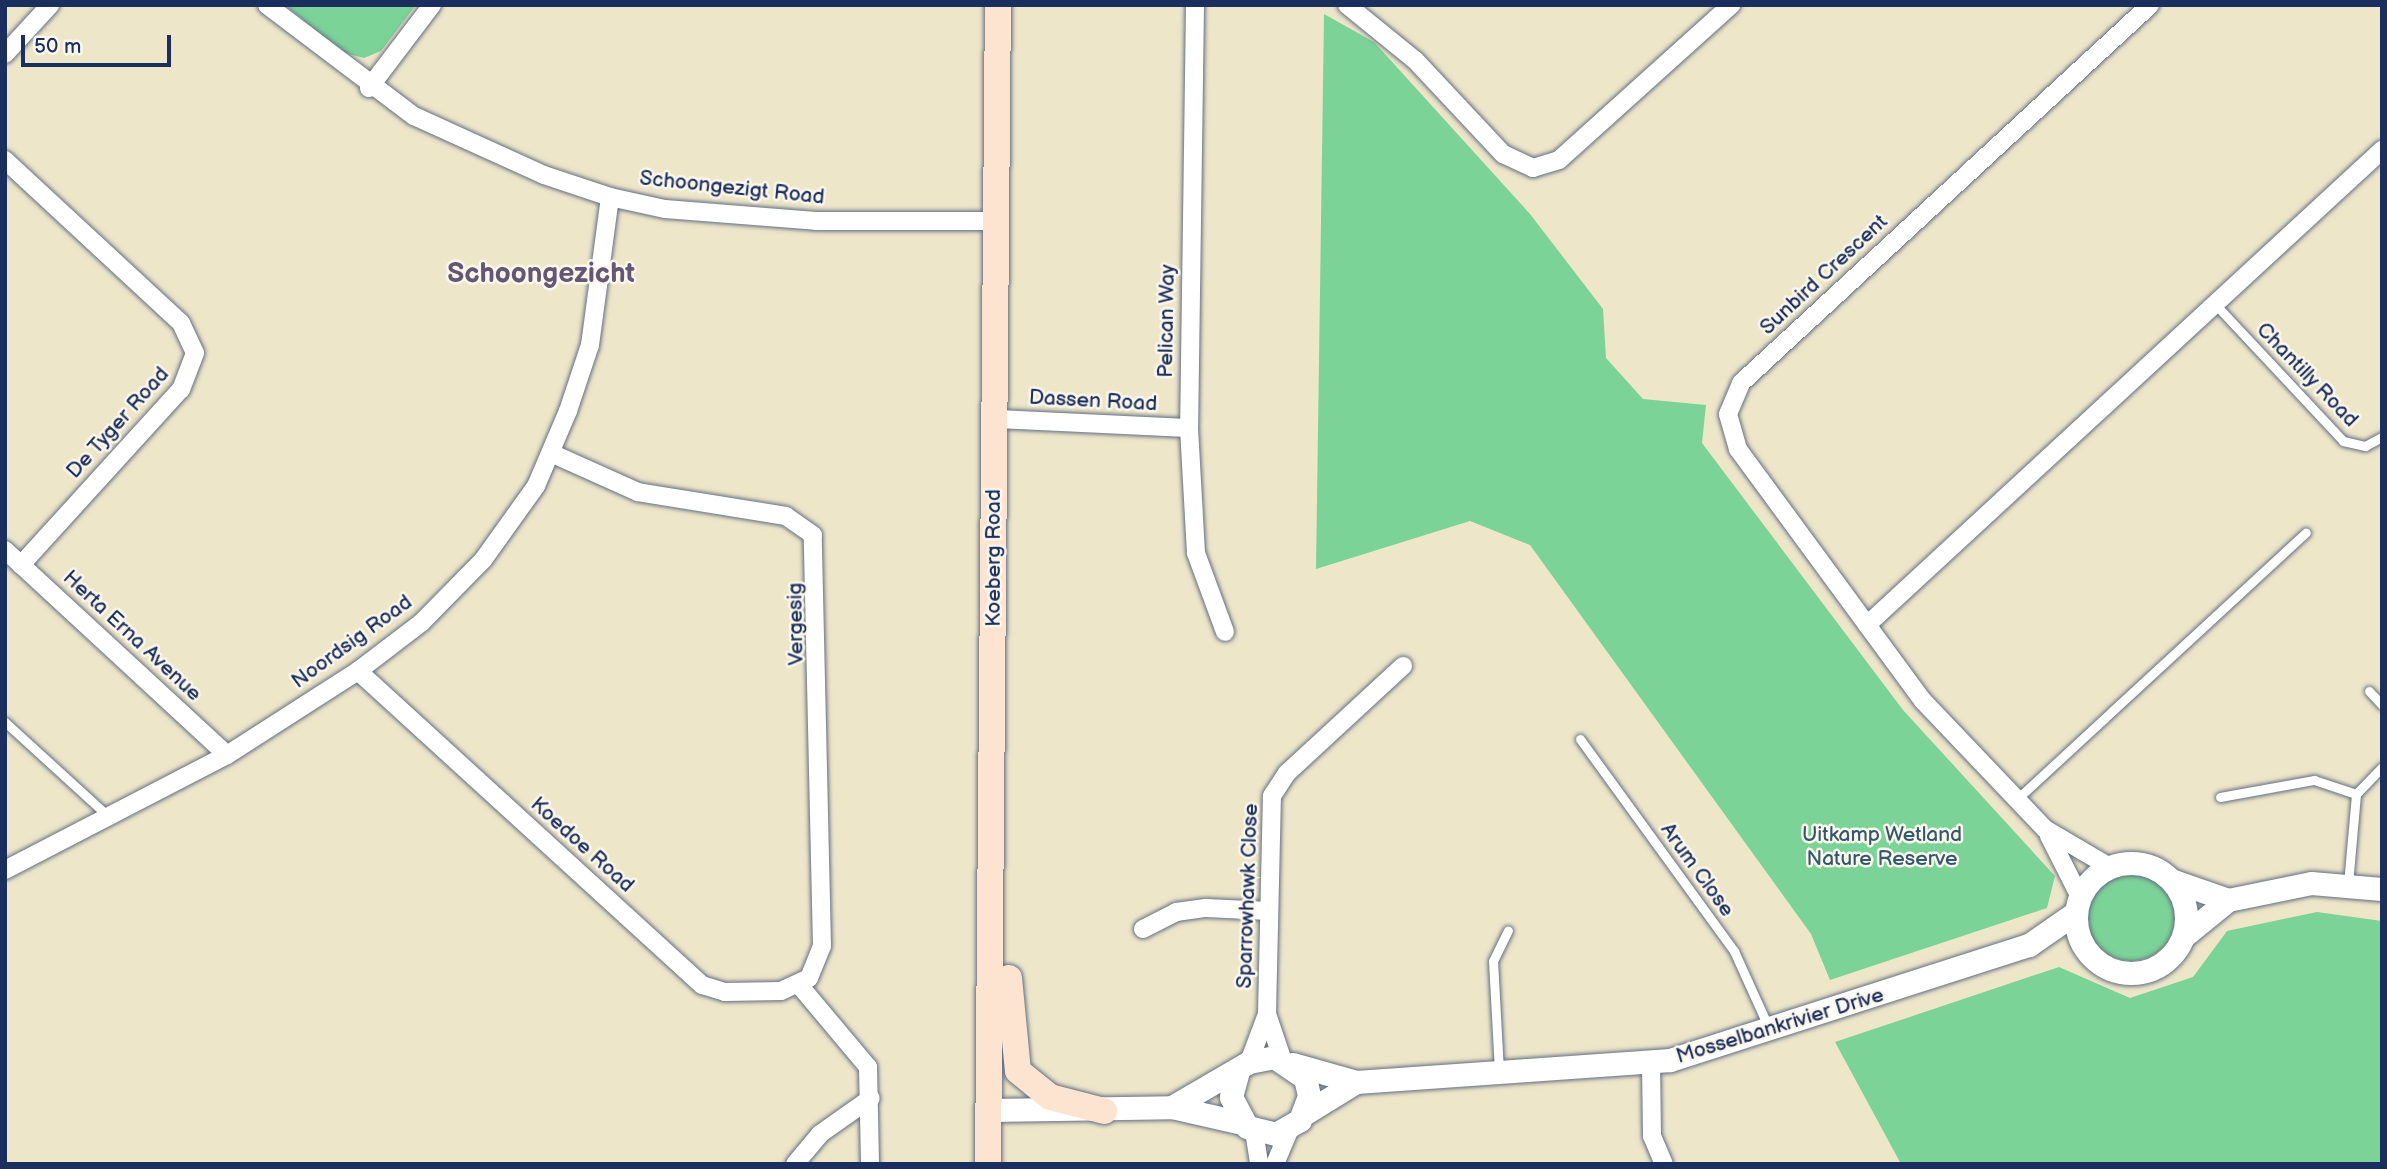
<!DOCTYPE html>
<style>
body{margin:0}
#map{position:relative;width:2387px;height:1169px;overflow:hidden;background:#ede6c9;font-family:"Balsamiq Sans",sans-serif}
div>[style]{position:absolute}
.green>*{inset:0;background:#7cd398}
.round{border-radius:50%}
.roads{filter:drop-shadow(0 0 2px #646f83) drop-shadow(0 0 2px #646f83)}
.service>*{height:9px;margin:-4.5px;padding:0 4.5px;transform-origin:4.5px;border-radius:4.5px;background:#fff}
.minor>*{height:18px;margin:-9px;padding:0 9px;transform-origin:9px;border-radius:9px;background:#fff}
.tertiary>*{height:23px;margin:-11.5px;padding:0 11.5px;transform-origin:11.5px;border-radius:11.5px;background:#fff}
.tertiary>.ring{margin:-11.5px;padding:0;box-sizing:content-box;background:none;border:23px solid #fff;border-radius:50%}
.secondary>*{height:26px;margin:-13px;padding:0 13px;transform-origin:13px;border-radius:13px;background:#fde4d1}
span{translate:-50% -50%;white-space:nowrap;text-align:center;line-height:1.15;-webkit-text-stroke:5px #fbf7ec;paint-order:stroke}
.street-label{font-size:21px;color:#1b2f5e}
.park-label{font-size:21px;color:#33586c}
.district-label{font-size:28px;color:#645774;font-weight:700}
.frame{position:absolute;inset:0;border:7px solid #1b2f5e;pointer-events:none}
.scale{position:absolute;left:21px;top:35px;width:150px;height:32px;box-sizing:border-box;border:4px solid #1b2f5e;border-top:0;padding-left:9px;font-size:21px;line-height:24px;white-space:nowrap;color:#1b2f5e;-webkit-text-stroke:5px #fbf7ec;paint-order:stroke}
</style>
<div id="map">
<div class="green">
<div style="clip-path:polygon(285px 5px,416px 5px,381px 51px,364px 58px,344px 53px)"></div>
<div style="clip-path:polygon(1324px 14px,1374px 42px,1530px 214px,1603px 309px,1606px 358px,1643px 399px,1706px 405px,1702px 443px,1903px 710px,2055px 876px,2047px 908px,1830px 980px,1811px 934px,1530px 545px,1470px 521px,1316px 569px)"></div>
<div class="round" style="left:2087px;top:873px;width:88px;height:88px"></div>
<div style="clip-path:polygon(2317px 912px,2382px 921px,2382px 1164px,1901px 1164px,1835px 1042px,2059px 967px,2130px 998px,2193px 977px,2227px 931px)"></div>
</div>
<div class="roads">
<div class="service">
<div style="left:2215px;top:304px;width:187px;rotate:46.9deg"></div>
<div style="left:2343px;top:441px;width:23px;rotate:13deg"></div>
<div style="left:2365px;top:446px;width:19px;rotate:-28deg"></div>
<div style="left:2369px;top:691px;width:19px;rotate:47deg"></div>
<div style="left:5px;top:722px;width:139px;rotate:42.4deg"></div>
<div style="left:1580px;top:739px;width:262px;rotate:54deg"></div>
<div style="left:1734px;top:951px;width:82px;rotate:65.6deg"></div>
<div style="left:2220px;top:797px;width:96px;rotate:-10.3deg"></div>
<div style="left:2314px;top:780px;width:44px;rotate:18.4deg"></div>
<div style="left:2017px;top:799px;width:393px;rotate:-42.7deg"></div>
<div style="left:2348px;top:884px;width:90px;rotate:-84.9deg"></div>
<div style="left:2356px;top:794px;width:37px;rotate:-46deg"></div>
<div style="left:1499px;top:1071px;width:110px;rotate:-93.1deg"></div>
<div style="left:1493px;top:961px;width:34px;rotate:-64deg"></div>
</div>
<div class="minor">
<div style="left:267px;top:5px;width:184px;rotate:37.1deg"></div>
<div style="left:414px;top:116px;width:143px;rotate:24.4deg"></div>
<div style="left:544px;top:175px;width:70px;rotate:18.4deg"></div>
<div style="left:610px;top:197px;width:56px;rotate:12.3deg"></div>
<div style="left:665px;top:209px;width:151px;rotate:4.5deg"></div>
<div style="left:816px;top:221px;width:178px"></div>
<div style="left:1195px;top:5px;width:423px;rotate:90.8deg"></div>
<div style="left:1189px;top:428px;width:125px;rotate:86.8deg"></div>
<div style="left:1196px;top:553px;width:84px;rotate:69.8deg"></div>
<div style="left:1347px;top:5px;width:87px;rotate:39deg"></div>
<div style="left:1415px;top:60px;width:129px;rotate:46.9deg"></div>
<div style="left:1503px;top:154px;width:33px;rotate:25deg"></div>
<div style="left:1533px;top:168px;width:27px;rotate:-17deg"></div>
<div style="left:1559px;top:160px;width:232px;rotate:-42deg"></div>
<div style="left:5px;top:54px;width:67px;rotate:-47.4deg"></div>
<div style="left:369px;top:88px;width:104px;rotate:-52.8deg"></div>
<div style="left:5px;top:160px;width:240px;rotate:42.8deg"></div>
<div style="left:181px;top:323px;width:33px;rotate:65deg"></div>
<div style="left:195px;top:353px;width:39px;rotate:111deg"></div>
<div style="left:181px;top:389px;width:238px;rotate:132.3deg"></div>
<div style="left:996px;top:419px;width:193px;rotate:2.7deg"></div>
<div style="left:5px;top:550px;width:302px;rotate:42.7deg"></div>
<div style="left:1867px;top:625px;width:701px;rotate:-42.69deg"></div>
<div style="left:358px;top:671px;width:466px;rotate:42.4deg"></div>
<div style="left:702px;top:985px;width:24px;rotate:17deg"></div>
<div style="left:725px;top:992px;width:56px;rotate:-1deg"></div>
<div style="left:781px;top:991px;width:31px;rotate:-25deg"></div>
<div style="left:809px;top:978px;width:35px;rotate:-68deg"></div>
<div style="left:822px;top:946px;width:411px;rotate:-91.3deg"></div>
<div style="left:813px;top:535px;width:33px;rotate:-145deg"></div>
<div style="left:786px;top:516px;width:150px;rotate:-170.8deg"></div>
<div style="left:638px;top:492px;width:95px;rotate:-155.9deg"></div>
<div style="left:2049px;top:836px;width:66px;rotate:63deg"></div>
<div style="left:2108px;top:866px;width:73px;rotate:-149.6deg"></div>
<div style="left:2045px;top:829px;width:177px;rotate:-133.6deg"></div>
<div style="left:1923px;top:701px;width:313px;rotate:-126.3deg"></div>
<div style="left:1738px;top:449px;width:36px;rotate:-106deg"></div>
<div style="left:1728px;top:414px;width:34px;rotate:-67deg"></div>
<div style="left:1741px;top:383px;width:557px;rotate:-42.74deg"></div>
<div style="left:5px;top:870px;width:250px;rotate:-27.4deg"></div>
<div style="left:227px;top:755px;width:156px;rotate:-32.7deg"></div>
<div style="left:358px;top:671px;width:81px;rotate:-37.4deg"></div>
<div style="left:422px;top:622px;width:87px;rotate:-45.5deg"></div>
<div style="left:483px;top:560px;width:91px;rotate:-54.4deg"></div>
<div style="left:536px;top:486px;width:82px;rotate:-66.9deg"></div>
<div style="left:568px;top:411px;width:70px;rotate:-71.6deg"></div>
<div style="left:590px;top:345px;width:149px;rotate:-82.3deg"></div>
<div style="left:1143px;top:929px;width:37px;rotate:-27deg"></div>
<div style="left:1176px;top:912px;width:30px;rotate:-8deg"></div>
<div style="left:1206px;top:908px;width:63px;rotate:2.7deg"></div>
<div style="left:800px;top:986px;width:106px;rotate:50deg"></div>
<div style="left:868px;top:1067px;width:97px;rotate:88.8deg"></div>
<div style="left:1267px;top:1014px;width:46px;rotate:71.2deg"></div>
<div style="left:1249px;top:1062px;width:51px;rotate:-69.4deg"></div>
<div style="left:1267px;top:1014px;width:218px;rotate:-88.7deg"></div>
<div style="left:1272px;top:796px;width:27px;rotate:-57deg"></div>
<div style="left:1287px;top:773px;width:158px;rotate:-42.7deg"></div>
<div style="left:1651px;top:1063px;width:73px;rotate:89.2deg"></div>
<div style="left:1652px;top:1136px;width:30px;rotate:67deg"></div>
<div style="left:1254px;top:1131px;width:33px;rotate:81deg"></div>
<div style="left:795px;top:1164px;width:39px;rotate:-50deg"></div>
<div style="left:820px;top:1134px;width:62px;rotate:-35.2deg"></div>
<div style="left:1275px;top:1164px;width:39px;rotate:-67deg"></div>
</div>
<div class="tertiary">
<div class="ring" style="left:2076px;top:863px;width:87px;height:87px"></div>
<div style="left:2174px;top:881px;width:57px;rotate:19.4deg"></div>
<div style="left:2185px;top:935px;width:55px;rotate:-39.1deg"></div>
<div style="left:2228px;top:900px;width:85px;rotate:-11.6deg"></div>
<div style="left:2311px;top:883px;width:71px;rotate:4.8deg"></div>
<div style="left:1293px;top:1064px;width:66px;rotate:15.9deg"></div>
<div style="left:1356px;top:1082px;width:315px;rotate:-4deg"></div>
<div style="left:1670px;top:1060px;width:377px;rotate:-17.8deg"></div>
<div style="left:2029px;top:945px;width:56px;rotate:-34.8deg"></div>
<div style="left:1172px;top:1107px;width:89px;rotate:-30.3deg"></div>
<div style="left:1249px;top:1062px;width:25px;rotate:-11deg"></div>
<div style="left:1274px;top:1057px;width:37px;rotate:34deg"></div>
<div style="left:1305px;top:1078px;width:18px;rotate:77deg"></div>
<div style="left:1309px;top:1096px;width:26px;rotate:111deg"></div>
<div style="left:1300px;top:1120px;width:28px;rotate:150deg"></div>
<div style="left:1276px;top:1134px;width:30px;rotate:-166deg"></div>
<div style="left:1247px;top:1127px;width:34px;rotate:-118deg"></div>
<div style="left:1231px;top:1097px;width:27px;rotate:-75deg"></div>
<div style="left:990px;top:1110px;width:182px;rotate:-0.9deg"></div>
<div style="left:1172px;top:1107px;width:72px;rotate:12.9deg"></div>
<div style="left:1304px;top:1114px;width:61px;rotate:-31.6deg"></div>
</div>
<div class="secondary">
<div style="left:1009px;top:978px;width:93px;rotate:84.5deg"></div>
<div style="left:1018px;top:1071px;width:41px;rotate:39.1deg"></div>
<div style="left:1050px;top:1097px;width:56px;rotate:14.5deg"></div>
<div style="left:988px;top:1164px;width:1159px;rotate:-89.51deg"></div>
</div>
</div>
<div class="street-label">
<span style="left:732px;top:188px;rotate:6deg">Schoongezigt Road</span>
<span style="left:1824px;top:275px;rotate:-43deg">Sunbird Crescent</span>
<span style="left:1167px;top:321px;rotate:-89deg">Pelican Way</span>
<span style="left:2307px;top:375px;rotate:46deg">Chantilly Road</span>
<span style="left:1093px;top:401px;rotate:3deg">Dassen Road</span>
<span style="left:118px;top:423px;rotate:-48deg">De Tyger Road</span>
<span style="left:994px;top:558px;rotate:-90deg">Koeberg Road</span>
<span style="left:796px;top:624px;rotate:-91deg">Vergesig</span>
<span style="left:132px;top:636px;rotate:43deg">Herta Erna Avenue</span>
<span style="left:352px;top:642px;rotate:-36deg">Noordsig Road</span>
<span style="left:582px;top:845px;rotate:42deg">Koedoe Road</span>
<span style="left:1697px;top:870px;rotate:54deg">Arum Close</span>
<span style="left:1248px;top:896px;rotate:-88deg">Sparrowhawk Close</span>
<span style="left:1780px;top:1026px;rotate:-17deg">Mosselbankrivier Drive</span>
</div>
<div class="park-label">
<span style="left:1882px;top:847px">Uitkamp Wetland<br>Nature Reserve</span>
</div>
<div class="district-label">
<span style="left:541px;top:274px">Schoongezicht</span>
</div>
<div class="frame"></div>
<div class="scale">50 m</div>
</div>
